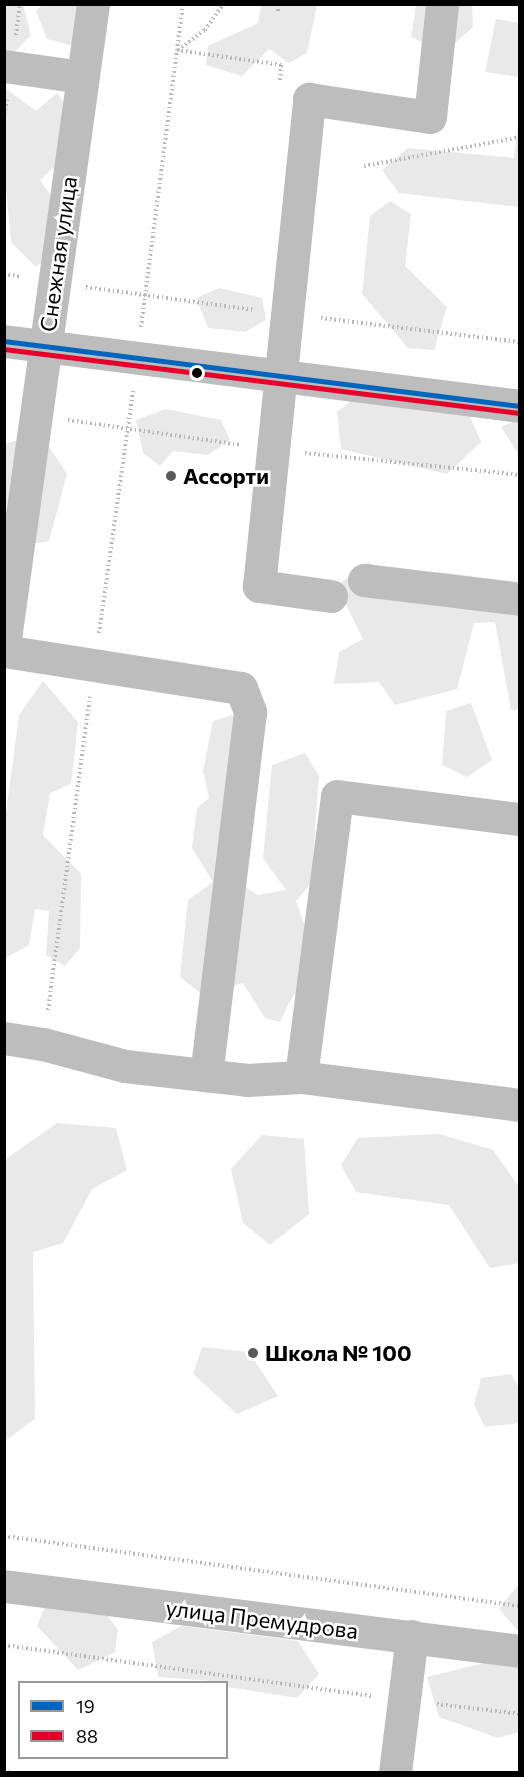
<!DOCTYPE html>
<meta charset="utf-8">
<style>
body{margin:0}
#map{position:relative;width:524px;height:1777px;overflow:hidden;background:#fff;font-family:Commissioner,sans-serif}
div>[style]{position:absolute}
.green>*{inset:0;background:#e9e9e9}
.path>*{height:4px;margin-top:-2px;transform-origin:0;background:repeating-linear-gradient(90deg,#b8b8b8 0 1.5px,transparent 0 4.5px)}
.minor>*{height:33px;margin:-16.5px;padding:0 16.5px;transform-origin:16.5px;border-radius:16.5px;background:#bdbdbd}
.bus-1>*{height:4.5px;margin:-2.25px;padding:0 2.25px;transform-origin:2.25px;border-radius:2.25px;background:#0065bd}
.bus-2>*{height:4.5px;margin:-2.25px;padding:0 2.25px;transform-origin:2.25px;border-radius:2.25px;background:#e4002b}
.dots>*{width:16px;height:16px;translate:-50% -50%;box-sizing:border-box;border:3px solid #fff;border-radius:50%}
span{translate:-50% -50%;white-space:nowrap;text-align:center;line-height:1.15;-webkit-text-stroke:5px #fff;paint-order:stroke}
.street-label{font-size:22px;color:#000}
.poi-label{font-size:22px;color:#000;font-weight:700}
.left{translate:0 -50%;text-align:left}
.frame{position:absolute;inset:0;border:6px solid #000;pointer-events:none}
.legend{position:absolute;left:18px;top:1681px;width:210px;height:78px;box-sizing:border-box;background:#fff;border:2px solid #999;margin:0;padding:8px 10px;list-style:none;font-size:18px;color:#000}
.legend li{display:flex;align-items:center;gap:12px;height:30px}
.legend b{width:30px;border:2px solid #999}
</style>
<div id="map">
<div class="green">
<div style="clip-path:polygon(5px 5px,23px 5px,31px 35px,5px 62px)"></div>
<div style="clip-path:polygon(42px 5px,81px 5px,89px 26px,70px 45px,47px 39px,36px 11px)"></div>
<div style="clip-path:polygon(261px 5px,317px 5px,307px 53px,289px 63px,269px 49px,242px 76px,206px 65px,208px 46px,258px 23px)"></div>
<div style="clip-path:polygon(416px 5px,472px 5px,473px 27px,445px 52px,411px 37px)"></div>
<div style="clip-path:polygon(496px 19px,519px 23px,519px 77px,485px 72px)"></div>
<div style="clip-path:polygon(4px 87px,36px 111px,57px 93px,75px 119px,66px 156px,40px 180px,61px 210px,54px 253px,36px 267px,11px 242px,4px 165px)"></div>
<div style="clip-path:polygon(519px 115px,519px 207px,399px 193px,382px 170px,408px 148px,514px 158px)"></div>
<div style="clip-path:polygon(390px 201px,411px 214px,405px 266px,447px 307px,434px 350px,408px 348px,362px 294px,370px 216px)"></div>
<div style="clip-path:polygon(219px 288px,262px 298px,266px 320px,245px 332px,208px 328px,196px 298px)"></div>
<div style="clip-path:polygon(364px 390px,466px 407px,481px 442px,447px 474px,341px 449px,337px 412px)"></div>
<div style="clip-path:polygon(166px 409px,221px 420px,230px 440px,208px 455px,173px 451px,160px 466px,143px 453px,136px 420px)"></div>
<div style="clip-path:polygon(519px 419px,519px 455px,501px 427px)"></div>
<div style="clip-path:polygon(40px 433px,67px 474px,49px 541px,7px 548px,5px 564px,5px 444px)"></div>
<div style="clip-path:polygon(369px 562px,407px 600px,438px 572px,519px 582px,519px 710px,511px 710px,495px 622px,474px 623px,457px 689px,395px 705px,379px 682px,334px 684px,339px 652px,363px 639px,337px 586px)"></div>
<div style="clip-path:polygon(43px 681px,78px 722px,71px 784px,50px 793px,43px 835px,81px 874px,80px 948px,65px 966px,46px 955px,49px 911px,35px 909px,29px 945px,5px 958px,4px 828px,19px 715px)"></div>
<div style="clip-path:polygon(471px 703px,492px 760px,467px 777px,442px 765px,446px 711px)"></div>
<div style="clip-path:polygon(232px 715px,251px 741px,234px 880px,258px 895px,286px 890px,263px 858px,272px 765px,305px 753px,319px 776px,311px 883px,296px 901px,324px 980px,293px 995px,280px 1022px,265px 1018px,243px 983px,203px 995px,180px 977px,188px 900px,213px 882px,192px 848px,197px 808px,209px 798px,203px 771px,213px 721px)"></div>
<div style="clip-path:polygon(57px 1123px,116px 1128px,127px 1170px,92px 1189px,63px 1243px,33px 1252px,35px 1419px,5px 1441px,6px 1159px)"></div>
<div style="clip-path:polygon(439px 1134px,493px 1150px,519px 1187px,519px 1263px,490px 1268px,449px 1205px,356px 1192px,341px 1165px,358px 1138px)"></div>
<div style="clip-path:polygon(262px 1135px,304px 1139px,309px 1214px,270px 1245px,243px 1223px,231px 1169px)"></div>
<div style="clip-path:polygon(202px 1347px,249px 1352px,278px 1396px,237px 1414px,193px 1374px)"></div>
<div style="clip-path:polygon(511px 1374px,519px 1388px,519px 1423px,485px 1427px,474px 1405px,481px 1378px)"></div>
<div style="clip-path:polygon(517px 1586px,519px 1586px,519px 1632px,499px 1609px)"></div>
<div style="clip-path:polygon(91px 1594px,118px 1630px,115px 1652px,78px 1670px,37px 1626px,47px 1601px)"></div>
<div style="clip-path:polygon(181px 1626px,298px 1641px,319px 1674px,297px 1698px,227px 1687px,226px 1682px,158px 1677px,152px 1642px)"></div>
<div style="clip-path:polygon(508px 1657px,519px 1664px,519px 1732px,498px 1738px,439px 1717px,427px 1677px)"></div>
</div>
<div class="path">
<div style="left:278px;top:11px;width:7px;rotate:-90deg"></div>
<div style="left:16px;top:35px;width:31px;rotate:-83deg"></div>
<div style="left:177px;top:50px;width:105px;rotate:8.2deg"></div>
<div style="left:281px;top:65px;width:17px;rotate:93deg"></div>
<div style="left:178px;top:50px;width:34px;rotate:-37deg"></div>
<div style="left:205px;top:30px;width:32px;rotate:-55deg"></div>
<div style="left:4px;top:119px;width:20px;rotate:-81deg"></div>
<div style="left:364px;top:166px;width:159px;rotate:-10.5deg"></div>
<div style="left:4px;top:274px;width:18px;rotate:9deg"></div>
<div style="left:86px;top:287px;width:170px;rotate:7.8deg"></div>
<div style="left:321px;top:318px;width:200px;rotate:6.9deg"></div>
<div style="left:141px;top:327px;width:326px;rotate:-82.6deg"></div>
<div style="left:68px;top:420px;width:175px;rotate:8.2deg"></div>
<div style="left:305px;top:453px;width:216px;rotate:5.8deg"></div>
<div style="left:99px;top:633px;width:245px;rotate:-82deg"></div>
<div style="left:48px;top:1010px;width:316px;rotate:-82.4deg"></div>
<div style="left:4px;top:1536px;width:521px;rotate:7.73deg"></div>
<div style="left:4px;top:1645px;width:373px;rotate:7.9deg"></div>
<div style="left:437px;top:1704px;width:84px;rotate:6.9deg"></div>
<div style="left:4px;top:1771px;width:8px;rotate:7deg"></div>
</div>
<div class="minor">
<div style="left:4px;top:66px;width:79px;rotate:8deg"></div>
<div style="left:4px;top:341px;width:520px;rotate:7.18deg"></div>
<div style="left:364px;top:580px;width:157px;rotate:6.9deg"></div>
<div style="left:331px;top:596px;width:73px;rotate:-172.1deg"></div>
<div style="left:259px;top:586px;width:490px;rotate:-84.1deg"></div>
<div style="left:309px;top:99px;width:122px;rotate:8.5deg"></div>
<div style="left:430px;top:117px;width:114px;rotate:-83.9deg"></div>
<div style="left:4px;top:646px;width:648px;rotate:-82.11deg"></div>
<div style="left:4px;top:651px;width:240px;rotate:8.9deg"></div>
<div style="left:241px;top:688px;width:26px;rotate:69deg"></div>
<div style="left:250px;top:712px;width:366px;rotate:96.9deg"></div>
<div style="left:4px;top:1038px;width:39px;rotate:9deg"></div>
<div style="left:43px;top:1044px;width:85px;rotate:15deg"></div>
<div style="left:125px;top:1066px;width:123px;rotate:6.5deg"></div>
<div style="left:247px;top:1080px;width:54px;rotate:-3.2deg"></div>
<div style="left:301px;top:1077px;width:221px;rotate:7.3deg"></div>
<div style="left:301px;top:1077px;width:283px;rotate:-82.7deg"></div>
<div style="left:337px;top:796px;width:184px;rotate:7.2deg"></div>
<div style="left:4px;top:1586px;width:520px;rotate:7.18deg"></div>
<div style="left:395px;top:1772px;width:137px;rotate:-82.9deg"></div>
</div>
<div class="bus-1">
<div style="left:4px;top:341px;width:520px;rotate:7.18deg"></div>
</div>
<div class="bus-2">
<div style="left:4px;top:349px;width:519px;rotate:7.08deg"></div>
</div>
<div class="dots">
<div style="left:197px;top:373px;background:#000"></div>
<div style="left:171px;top:476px;background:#595959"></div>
<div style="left:253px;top:1353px;background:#595959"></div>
</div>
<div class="street-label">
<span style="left:58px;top:254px;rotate:-82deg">Снежная улица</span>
<span style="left:262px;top:1619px;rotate:7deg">улица Премудрова</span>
</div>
<div class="poi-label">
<span class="left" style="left:183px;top:476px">Ассорти</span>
<span class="left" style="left:265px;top:1353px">Школа № 100</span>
</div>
<div class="frame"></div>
<ul class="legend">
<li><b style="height:8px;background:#0065bd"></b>19</li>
<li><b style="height:8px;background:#e4002b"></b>88</li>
</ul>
</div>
